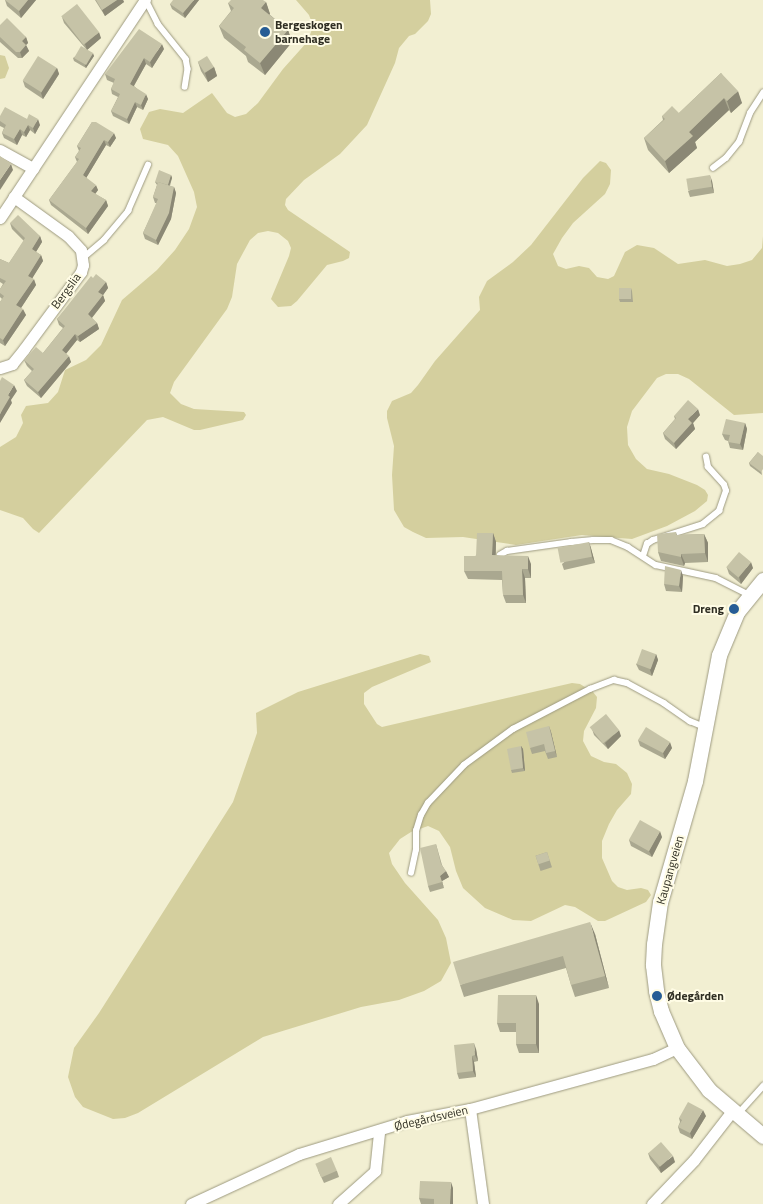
<!DOCTYPE html>
<meta charset="utf-8">
<style>
body{margin:0}
#map{position:relative;width:763px;height:1204px;overflow:hidden;background:#f2efd2;font-family:"Titillium Web",sans-serif}
div>[style]{position:absolute}
.green>*{inset:0;background:#d4cf9e}
.roads{filter:drop-shadow(0 0 1px #9d9a80) drop-shadow(0 0 1px #9d9a80)}
.lane>*{height:5.5px;margin:-2.75px;padding:0 2.75px;transform-origin:2.75px;border-radius:2.75px;background:#fff}
.street>*{height:11px;margin:-5.5px;padding:0 5.5px;transform-origin:5.5px;border-radius:5.5px;background:#fff}
.secondary>*{height:15px;margin:-7.5px;padding:0 7.5px;transform-origin:7.5px;border-radius:7.5px;background:#fff}
.wall>*{inset:0;background:#aaa890;transform-origin:0 0}
.shaded-wall>*{inset:0;background:#8b8875}
.building>*{inset:0;background:#c6c3a7;transform-origin:0 0}
.dots>*{width:14px;height:14px;translate:-50% -50%;box-sizing:border-box;border:2px solid #fffce5;border-radius:50%}
span{translate:-50% -50%;white-space:nowrap;text-align:center;line-height:1.15;-webkit-text-stroke:4px #fffce5;paint-order:stroke}
.poi-label{font-size:12px;color:#2f2e23;font-weight:700}
.left{translate:0 -50%;text-align:left}
.right{translate:-100% -50%;text-align:right}
.street-label{font-size:12px;color:#2f2e23}
</style>
<div id="map">
<div class="green">
<div style="clip-path:polygon(296px 0,430px 0,431px 14px,428px 21px,415px 34px,409px 36px,399px 48px,395px 63px,367px 125px,340px 154px,304px 180px,286px 199px,285px 205px,288px 210px,350px 252px,349px 258px,343px 261px,327px 265px,297px 301px,291px 306px,278px 307px,271px 299px,289px 256px,291px 248px,288px 241px,278px 233px,268px 231px,258px 233px,250px 240px,237px 264px,232px 297px,227px 309px,174px 382px,170px 393px,181px 404px,194px 409px,244px 412px,246px 415px,243px 420px,200px 430px,194px 430px,163px 417px,147px 420px,39px 533px,33px 529px,23px 518px,0 510px,0 447px,16px 437px,23px 423px,21px 415px,26px 406px,48px 403px,58px 392px,65px 370px,86px 360px,101px 345px,122px 300px,157px 270px,175px 250px,189px 229px,197px 207px,194px 192px,178px 156px,168px 145px,143px 139px,140px 129px,149px 112px,160px 109px,183px 113px,212px 93px,227px 113px,235px 117px,246px 114px,258px 103px,283px 69px,308px 41px,313px 26px,309px 15px)"></div>
<div style="clip-path:polygon(0 55px,5px 56px,9px 68px,5px 78px,0 79px)"></div>
<div style="clip-path:polygon(600px 161px,606px 163px,611px 170px,610px 184px,605px 194px,573px 223px,562px 238px,553px 254px,558px 266px,566px 269px,579px 266px,589px 268px,597px 277px,608px 279px,614px 276px,625px 252px,637px 245px,654px 248px,678px 264px,705px 260px,727px 266px,740px 264px,752px 260px,762px 248px,763px 236px,763px 413px,734px 415px,689px 379px,678px 374px,666px 374px,657px 378px,632px 411px,627px 427px,628px 445px,636px 459px,647px 469px,669px 474px,697px 485px,705px 490px,708px 495px,707px 501px,695px 511px,667px 526px,632px 539px,582px 535px,516px 545px,463px 537px,426px 538px,413px 532px,404px 527px,394px 510px,392px 475px,394px 446px,387px 418px,387px 411px,392px 401px,411px 393px,418px 385px,435px 361px,480px 310px,479px 297px,487px 281px,513px 262px,531px 245px,583px 178px)"></div>
<div style="clip-path:polygon(420px 654px,429px 656px,431px 662px,372px 687px,364px 693px,364px 704px,377px 724px,382px 727px,572px 683px,580px 684px,593px 692px,597px 697px,596px 708px,584px 731px,583px 741px,591px 756px,604px 762px,616px 764px,627px 773px,632px 784px,631px 794px,617px 810px,609px 824px,602px 841px,602px 858px,612px 881px,618px 887px,627px 890px,641px 888px,648px 890px,651px 895px,646px 902px,605px 921px,598px 921px,575px 907px,565px 905px,531px 921px,513px 920px,485px 908px,463px 888px,456px 871px,450px 847px,439px 831px,428px 826px,411px 832px,400px 839px,389px 853px,392px 864px,405px 883px,438px 920px,446px 938px,451px 963px,441px 981px,424px 991px,399px 1000px,361px 1007px,263px 1037px,138px 1113px,125px 1118px,113px 1119px,83px 1107px,75px 1097px,68px 1077px,74px 1048px,99px 1013px,233px 802px,257px 733px,256px 713px,298px 692px)"></div>
</div>
<div class="roads">
<div class="lane">
<div style="left:146px;top:0;width:27px;rotate:63deg"></div>
<div style="left:158px;top:24px;width:45px;rotate:51.3deg"></div>
<div style="left:186px;top:59px;width:10px;rotate:79deg"></div>
<div style="left:188px;top:69px;width:18px;rotate:99deg"></div>
<div style="left:713px;top:168px;width:16px;rotate:-38deg"></div>
<div style="left:726px;top:158px;width:21px;rotate:-51deg"></div>
<div style="left:739px;top:142px;width:31px;rotate:-69deg"></div>
<div style="left:750px;top:113px;width:24px;rotate:-57deg"></div>
<div style="left:84px;top:257px;width:26px;rotate:-40deg"></div>
<div style="left:104px;top:240px;width:38px;rotate:-50deg"></div>
<div style="left:128px;top:211px;width:50px;rotate:-66.5deg"></div>
<div style="left:500px;top:555px;width:8px;rotate:-30deg"></div>
<div style="left:507px;top:551px;width:65px;rotate:-8deg"></div>
<div style="left:571px;top:542px;width:22px;rotate:-5deg"></div>
<div style="left:593px;top:540px;width:18px"></div>
<div style="left:611px;top:540px;width:18px;rotate:22deg"></div>
<div style="left:628px;top:547px;width:33px;rotate:33deg"></div>
<div style="left:656px;top:565px;width:61px;rotate:12.2deg"></div>
<div style="left:716px;top:578px;width:38px;rotate:27deg"></div>
<div style="left:643px;top:556px;width:13px;rotate:-72deg"></div>
<div style="left:647px;top:544px;width:7px;rotate:-34deg"></div>
<div style="left:653px;top:540px;width:52px;rotate:-17.7deg"></div>
<div style="left:703px;top:524px;width:21px;rotate:-39deg"></div>
<div style="left:719px;top:511px;width:21px;rotate:-71deg"></div>
<div style="left:726px;top:491px;width:6px;rotate:-108deg"></div>
<div style="left:724px;top:485px;width:24px;rotate:-132deg"></div>
<div style="left:708px;top:467px;width:10px;rotate:-101deg"></div>
<div style="left:411px;top:873px;width:24px;rotate:-78deg"></div>
<div style="left:416px;top:850px;width:19px;rotate:-90deg"></div>
<div style="left:416px;top:831px;width:17px;rotate:-73deg"></div>
<div style="left:421px;top:815px;width:14px;rotate:-60deg"></div>
<div style="left:428px;top:803px;width:52px;rotate:-46.5deg"></div>
<div style="left:464px;top:765px;width:61px;rotate:-36.3deg"></div>
<div style="left:513px;top:729px;width:87px;rotate:-27.5deg"></div>
<div style="left:590px;top:689px;width:26px;rotate:-21deg"></div>
<div style="left:614px;top:680px;width:13px;rotate:13deg"></div>
<div style="left:627px;top:683px;width:42px;rotate:28.4deg"></div>
<div style="left:664px;top:703px;width:32px;rotate:35deg"></div>
<div style="left:690px;top:721px;width:16px;rotate:22deg"></div>
<div style="left:738px;top:1114px;width:38px;rotate:-48deg"></div>
</div>
<div class="street">
<div style="left:0;top:150px;width:38px;rotate:29deg"></div>
<div style="left:0;top:218px;width:262px;rotate:-56.4deg"></div>
<div style="left:0;top:368px;width:13px;rotate:-18deg"></div>
<div style="left:12px;top:364px;width:19px;rotate:-51deg"></div>
<div style="left:24px;top:349px;width:96px;rotate:-53.5deg"></div>
<div style="left:81px;top:272px;width:7px;rotate:-74deg"></div>
<div style="left:83px;top:265px;width:15px;rotate:-98deg"></div>
<div style="left:81px;top:250px;width:19px;rotate:-133deg"></div>
<div style="left:68px;top:236px;width:67px;rotate:-144.2deg"></div>
<div style="left:470px;top:1109px;width:96px;rotate:82.2deg"></div>
<div style="left:191px;top:1204px;width:119px;rotate:-24.8deg"></div>
<div style="left:299px;top:1154px;width:113px;rotate:-17deg"></div>
<div style="left:407px;top:1121px;width:64px;rotate:-10.8deg"></div>
<div style="left:470px;top:1109px;width:190px;rotate:-15.3deg"></div>
<div style="left:653px;top:1059px;width:26px;rotate:-25deg"></div>
<div style="left:338px;top:1204px;width:50px;rotate:-41.7deg"></div>
<div style="left:375px;top:1171px;width:39px;rotate:-84deg"></div>
<div style="left:652px;top:1204px;width:61px;rotate:-46.3deg"></div>
<div style="left:694px;top:1160px;width:62px;rotate:-52.2deg"></div>
</div>
<div class="secondary">
<div style="left:763px;top:580px;width:41px;rotate:129.1deg"></div>
<div style="left:737px;top:612px;width:47px;rotate:112.7deg"></div>
<div style="left:719px;top:655px;width:128px;rotate:100.8deg"></div>
<div style="left:695px;top:781px;width:126px;rotate:106.1deg"></div>
<div style="left:660px;top:902px;width:42px;rotate:98.1deg"></div>
<div style="left:654px;top:944px;width:21px;rotate:93deg"></div>
<div style="left:653px;top:965px;width:26px;rotate:83deg"></div>
<div style="left:656px;top:991px;width:21px;rotate:76deg"></div>
<div style="left:661px;top:1011px;width:40px;rotate:66.6deg"></div>
<div style="left:677px;top:1048px;width:53px;rotate:52.7deg"></div>
<div style="left:709px;top:1090px;width:71px;rotate:40.4deg"></div>
</div>
</div>
<div class="wall">
<div style="clip-path:polygon(5px 0,36px 0,21px 18px,7px 6px)"></div>
<div style="clip-path:polygon(95px 0,123px 0,124px 2px,105px 16px)"></div>
<div style="clip-path:polygon(199px 0,185px 18px,172px 9px,170px 4px)"></div>
<div style="clip-path:polygon(266px 2px,270px 14px,269px 14px,288px 30px,292px 42px,265px 75px,248px 62px,246px 56px,224px 38px,219px 26px,231px 11px,228px 3px)"></div>
<div style="clip-path:polygon(62px 17px,101px 38px,87px 50px,94px 56px,86px 68px,74px 61px,73px 58px,86px 49px,64px 23px)"></div>
<div style="clip-path:polygon(0 25px,26px 37px,28px 43px,26px 45px,29px 51px,22px 58px,18px 58px,0 42px)"></div>
<div style="clip-path:polygon(164px 49px,152px 68px,146px 64px,134px 86px,148px 99px,143px 110px,137px 107px,129px 124px,113px 116px,111px 111px,118px 97px,112px 94px,111px 89px,114px 83px,107px 80px,105px 74px)"></div>
<div style="clip-path:polygon(198px 62px,214px 67px,217px 76px,208px 82px,201px 71px)"></div>
<div style="clip-path:polygon(57px 68px,59px 74px,43px 99px,25px 87px,23px 81px)"></div>
<div style="clip-path:polygon(721px 73px,742px 103px,731px 113px,729px 110px,695px 142px,697px 148px,669px 173px,648px 150px,644px 138px,663px 120px,662px 116px,679px 113px)"></div>
<div style="clip-path:polygon(0 116px,27px 119px,40px 125px,35px 134px,30px 130px,26px 137px,22px 135px,17px 145px,4px 138px,2px 133px,4px 128px,0 126px)"></div>
<div style="clip-path:polygon(92px 122px,116px 138px,110px 147px,106px 145px,86px 178px,98px 190px,95px 194px,106px 200px,108px 206px,88px 234px,51px 205px,49px 200px,77px 162px,75px 157px,79px 151px,77px 146px)"></div>
<div style="clip-path:polygon(171px 175px,172px 178px,170px 186px,174px 187px,176px 193px,171px 219px,158px 245px,145px 239px,143px 233px,157px 203px,155px 203px,153px 197px,157px 185px,155px 182px)"></div>
<div style="clip-path:polygon(712px 181px,714px 193px,690px 197px,688px 191px)"></div>
<div style="clip-path:polygon(10px 223px,40px 236px,42px 242px,36px 252px,41px 255px,43px 261px,32px 278px,36px 285px,21px 308px,26px 315px,5px 346px,0 343px,0 302px,2px 299px,0 297px,0 289px,3px 284px,0 282px,0 259px,9px 263px,24px 241px,12px 229px)"></div>
<div style="clip-path:polygon(93px 278px,106px 282px,108px 288px,103px 295px,105px 301px,92px 318px,97px 323px,99px 329px,80px 342px,77px 340px,66px 354px,71px 362px,41px 398px,27px 386px,24px 380px,32px 371px,27px 366px,24px 360px,43px 353px,63px 328px,59px 325px,57px 319px)"></div>
<div style="clip-path:polygon(631px 288px,632px 291px,633px 302px,620px 302px,619px 299px)"></div>
<div style="clip-path:polygon(700px 415px,693px 423px,695px 429px,676px 449px,665px 439px,663px 433px,675px 419px,674px 416px)"></div>
<div style="clip-path:polygon(745px 423px,747px 429px,743px 450px,730px 448px,728px 441px,725px 440px,722px 434px)"></div>
<div style="clip-path:polygon(758px 452px,762px 475px,750px 466px,749px 463px)"></div>
<div style="clip-path:polygon(676px 532px,677px 535px,704px 534px,708px 543px,708px 562px,685px 563px,684px 566px,661px 561px,658px 552px)"></div>
<div style="clip-path:polygon(493px 533px,496px 542px,496px 555px,531px 564px,531px 578px,525px 578px,526px 603px,506px 603px,503px 595px,502px 580px,468px 579px,464px 571px)"></div>
<div style="clip-path:polygon(589px 542px,595px 563px,564px 570px,562px 564px)"></div>
<div style="clip-path:polygon(727px 568px,753px 568px,741px 584px,729px 574px)"></div>
<div style="clip-path:polygon(683px 576px,682px 592px,666px 591px,664px 584px)"></div>
<div style="clip-path:polygon(656px 654px,658px 660px,652px 676px,639px 670px,636px 664px)"></div>
<div style="clip-path:polygon(549px 726px,551px 732px,557px 757px,548px 759px,545px 751px,532px 754px,530px 748px)"></div>
<div style="clip-path:polygon(592px 729px,621px 736px,608px 749px,594px 735px)"></div>
<div style="clip-path:polygon(638px 740px,672px 748px,665px 759px,640px 746px)"></div>
<div style="clip-path:polygon(521px 746px,523px 749px,525px 771px,512px 773px,511px 770px)"></div>
<div style="clip-path:polygon(662px 837px,652px 857px,631px 846px,629px 840px)"></div>
<div style="clip-path:polygon(436px 844px,442px 865px,449px 877px,442px 881px,444px 888px,430px 892px,428px 886px)"></div>
<div style="left:547px;top:852px;width:16px;height:12px;rotate:72deg"></div>
<div style="clip-path:polygon(595px 934px,609px 988px,575px 997px,571px 985px,566px 968px,464px 997px,460px 985px)"></div>
<div style="clip-path:polygon(539px 1004px,539px 1053px,519px 1053px,516px 1044px,516px 1032px,500px 1032px,497px 1023px)"></div>
<div style="clip-path:polygon(476px 1049px,478px 1061px,474px 1062px,476px 1077px,459px 1079px,457px 1073px)"></div>
<div style="clip-path:polygon(706px 1116px,692px 1139px,680px 1133px,678px 1127px,680px 1122px,679px 1118px)"></div>
<div style="clip-path:polygon(648px 1153px,675px 1162px,661px 1173px,650px 1159px)"></div>
<div style="clip-path:polygon(318px 1170px,337px 1171px,339px 1177px,324px 1183px)"></div>
<div style="clip-path:polygon(453px 1188px,453px 1204px,421px 1204px,419px 1198px)"></div>
</div>
<div class="shaded-wall">
<div style="clip-path:polygon(28px 0,36px 0,21px 18px,19px 11px)"></div>
<div style="clip-path:polygon(117px 0,123px 0,124px 2px,105px 16px,102px 10px)"></div>
<div style="clip-path:polygon(194px 0,199px 0,185px 18px,183px 13px)"></div>
<div style="clip-path:polygon(266px 2px,270px 14px,265px 19px,261px 8px)"></div>
<div style="clip-path:polygon(288px 30px,292px 42px,265px 75px,260px 63px)"></div>
<div style="clip-path:polygon(99px 32px,101px 38px,87px 50px,85px 44px)"></div>
<div style="clip-path:polygon(26px 37px,28px 43px,24px 47px,22px 41px)"></div>
<div style="clip-path:polygon(162px 44px,164px 49px,152px 68px,150px 62px)"></div>
<div style="clip-path:polygon(26px 45px,29px 51px,22px 58px,20px 52px)"></div>
<div style="clip-path:polygon(93px 53px,94px 56px,86px 68px,85px 65px)"></div>
<div style="clip-path:polygon(144px 58px,146px 64px,132px 89px,130px 84px)"></div>
<div style="clip-path:polygon(214px 67px,217px 76px,208px 82px,205px 73px)"></div>
<div style="clip-path:polygon(57px 68px,59px 74px,43px 99px,41px 93px)"></div>
<div style="clip-path:polygon(738px 91px,742px 103px,731px 113px,727px 101px)"></div>
<div style="clip-path:polygon(146px 94px,148px 99px,143px 110px,141px 105px)"></div>
<div style="clip-path:polygon(724px 98px,729px 110px,695px 142px,697px 148px,669px 173px,665px 161px,689px 132px)"></div>
<div style="clip-path:polygon(135px 102px,137px 107px,129px 124px,127px 119px)"></div>
<div style="clip-path:polygon(38px 119px,40px 125px,35px 134px,33px 128px)"></div>
<div style="clip-path:polygon(28px 125px,30px 130px,26px 137px,24px 132px)"></div>
<div style="clip-path:polygon(20px 129px,22px 135px,17px 145px,14px 139px)"></div>
<div style="clip-path:polygon(114px 133px,116px 138px,110px 147px,108px 142px)"></div>
<div style="clip-path:polygon(104px 140px,106px 145px,85px 180px,83px 175px)"></div>
<div style="clip-path:polygon(11px 164px,13px 170px,0 190px,0 180px)"></div>
<div style="clip-path:polygon(171px 175px,172px 178px,168px 189px,167px 186px)"></div>
<div style="clip-path:polygon(710px 175px,712px 181px,714px 193px,712px 187px)"></div>
<div style="clip-path:polygon(96px 185px,98px 190px,93px 197px,91px 191px)"></div>
<div style="clip-path:polygon(174px 187px,176px 193px,171px 219px,158px 245px,156px 240px)"></div>
<div style="clip-path:polygon(106px 200px,108px 206px,88px 234px,86px 228px)"></div>
<div style="clip-path:polygon(40px 236px,42px 242px,34px 255px,32px 249px)"></div>
<div style="clip-path:polygon(41px 255px,43px 261px,30px 282px,28px 276px)"></div>
<div style="clip-path:polygon(34px 279px,36px 285px,19px 311px,16px 305px)"></div>
<div style="clip-path:polygon(106px 282px,108px 288px,101px 298px,98px 292px)"></div>
<div style="clip-path:polygon(103px 295px,105px 301px,90px 320px,88px 314px)"></div>
<div style="clip-path:polygon(23px 309px,26px 315px,5px 346px,3px 340px)"></div>
<div style="clip-path:polygon(97px 323px,99px 329px,80px 342px,78px 336px)"></div>
<div style="clip-path:polygon(75px 334px,77px 340px,64px 356px,62px 350px)"></div>
<div style="clip-path:polygon(69px 356px,71px 362px,41px 398px,38px 392px)"></div>
<div style="clip-path:polygon(14px 385px,17px 391px,11px 400px,12px 403px,0 423px,0 414px,8px 395px)"></div>
<div style="clip-path:polygon(698px 409px,700px 415px,693px 423px,695px 429px,676px 449px,674px 443px,688px 419px)"></div>
<div style="clip-path:polygon(745px 423px,747px 429px,743px 450px,740px 444px)"></div>
<div style="clip-path:polygon(493px 533px,496px 542px,495px 564px,492px 555px)"></div>
<div style="clip-path:polygon(704px 534px,708px 543px,708px 562px,705px 553px)"></div>
<div style="clip-path:polygon(589px 542px,591px 548px,595px 563px,592px 557px)"></div>
<div style="clip-path:polygon(681px 554px,685px 563px,684px 566px,681px 557px)"></div>
<div style="clip-path:polygon(528px 556px,531px 564px,531px 578px,528px 569px)"></div>
<div style="clip-path:polygon(751px 562px,753px 568px,741px 584px,739px 577px)"></div>
<div style="clip-path:polygon(522px 569px,525px 578px,526px 603px,523px 595px)"></div>
<div style="clip-path:polygon(681px 570px,683px 576px,682px 592px,679px 586px)"></div>
<div style="clip-path:polygon(656px 654px,658px 660px,652px 676px,650px 670px)"></div>
<div style="clip-path:polygon(549px 726px,551px 732px,557px 757px,555px 751px)"></div>
<div style="clip-path:polygon(619px 730px,621px 736px,608px 749px,605px 743px)"></div>
<div style="clip-path:polygon(670px 742px,672px 748px,665px 759px,663px 753px)"></div>
<div style="clip-path:polygon(521px 746px,523px 749px,525px 771px,523px 768px)"></div>
<div style="clip-path:polygon(660px 831px,662px 837px,652px 857px,649px 851px)"></div>
<div style="clip-path:polygon(446px 871px,449px 877px,442px 881px,444px 888px,440px 876px)"></div>
<div style="clip-path:polygon(590px 922px,595px 934px,609px 988px,605px 976px)"></div>
<div style="clip-path:polygon(536px 995px,539px 1004px,539px 1053px,536px 1044px)"></div>
<div style="clip-path:polygon(474px 1043px,476px 1049px,478px 1061px,475px 1055px)"></div>
<div style="clip-path:polygon(472px 1056px,474px 1062px,476px 1077px,473px 1071px)"></div>
<div style="clip-path:polygon(703px 1110px,706px 1116px,692px 1139px,690px 1133px)"></div>
<div style="clip-path:polygon(673px 1156px,675px 1162px,661px 1173px,659px 1167px)"></div>
<div style="clip-path:polygon(451px 1182px,453px 1188px,453px 1204px,450px 1204px)"></div>
</div>
<div class="building">
<div style="clip-path:polygon(5px 0,28px 0,19px 11px)"></div>
<div style="clip-path:polygon(96px 0,117px 0,102px 10px)"></div>
<div style="clip-path:polygon(173px 0,194px 0,183px 13px,170px 4px)"></div>
<div style="clip-path:polygon(231px 0,263px 0,266px 2px,261px 8px,288px 30px,260px 63px,244px 50px,246px 47px,219px 26px,234px 8px,228px 3px)"></div>
<div style="left:77px;top:4px;width:36px;height:20px;rotate:52deg"></div>
<div style="clip-path:polygon(7px 18px,26px 37px,22px 41px,26px 45px,20px 52px,16px 52px,0 37px,0 25px)"></div>
<div style="clip-path:polygon(139px 29px,162px 44px,150px 62px,144px 58px,130px 84px,146px 94px,141px 105px,135px 102px,127px 119px,111px 111px,120px 94px,111px 89px,115px 79px,105px 74px)"></div>
<div style="left:81px;top:46px;width:14px;height:14px;rotate:30deg"></div>
<div style="left:38px;top:56px;width:22px;height:29px;rotate:32deg"></div>
<div style="left:207px;top:56px;width:13px;height:11px;rotate:58deg"></div>
<div style="clip-path:polygon(721px 73px,738px 91px,727px 101px,724px 98px,689px 132px,693px 136px,665px 161px,644px 138px,665px 119px,662px 116px,672px 106px,679px 113px)"></div>
<div style="clip-path:polygon(5px 107px,27px 119px,29px 114px,38px 119px,33px 128px,28px 125px,24px 132px,20px 129px,14px 139px,2px 133px,6px 125px,0 121px,0 116px)"></div>
<div style="clip-path:polygon(92px 122px,96px 122px,114px 133px,108px 142px,104px 140px,83px 175px,96px 185px,91px 191px,106px 200px,86px 228px,49px 200px,79px 159px,75px 157px,81px 148px,77px 146px)"></div>
<div style="clip-path:polygon(0 156px,11px 164px,0 180px)"></div>
<div style="clip-path:polygon(159px 170px,171px 175px,168px 185px,158px 182px,158px 183px,155px 182px)"></div>
<div style="left:710px;top:175px;width:12px;height:24px;rotate:81deg"></div>
<div style="clip-path:polygon(158px 182px,174px 187px,169px 213px,156px 240px,143px 233px,158px 199px,153px 197px)"></div>
<div style="clip-path:polygon(18px 215px,40px 236px,32px 249px,41px 255px,28px 276px,34px 279px,16px 305px,23px 309px,3px 340px,0 338px,0 302px,4px 296px,0 293px,0 289px,6px 281px,0 278px,0 259px,9px 263px,25px 238px,10px 223px)"></div>
<div style="clip-path:polygon(96px 274px,106px 282px,98px 292px,103px 295px,88px 314px,97px 323px,78px 336px,75px 334px,62px 350px,69px 356px,38px 392px,24px 380px,34px 369px,24px 360px,36px 347px,43px 353px,65px 326px,57px 319px,91px 276px,93px 278px)"></div>
<div style="left:619px;top:288px;width:12px;height:11px"></div>
<div style="clip-path:polygon(2px 377px,14px 385px,8px 395px,10px 397px,0 414px,0 381px)"></div>
<div style="clip-path:polygon(688px 400px,698px 409px,688px 419px,692px 423px,674px 443px,663px 433px,676px 418px,674px 416px)"></div>
<div style="clip-path:polygon(726px 419px,745px 423px,740px 444px,728px 442px,730px 435px,722px 434px)"></div>
<div style="clip-path:polygon(758px 452px,763px 456px,763px 469px,761px 472px,749px 463px)"></div>
<div style="clip-path:polygon(676px 532px,676px 535px,704px 534px,705px 553px,681px 554px,681px 557px,658px 552px,657px 534px)"></div>
<div style="clip-path:polygon(477px 533px,493px 533px,492px 555px,528px 556px,528px 569px,522px 569px,523px 595px,503px 595px,502px 571px,464px 571px,464px 556px,476px 556px)"></div>
<div style="left:589px;top:542px;width:15px;height:32px;rotate:79deg"></div>
<div style="left:739px;top:552px;width:16px;height:20px;rotate:40deg"></div>
<div style="clip-path:polygon(665px 566px,681px 570px,679px 586px,664px 584px)"></div>
<div style="left:642px;top:649px;width:15px;height:16px;rotate:20deg"></div>
<div style="left:606px;top:714px;width:21px;height:21px;rotate:51deg"></div>
<div style="clip-path:polygon(549px 726px,555px 751px,546px 753px,544px 744px,530px 748px,526px 732px)"></div>
<div style="clip-path:polygon(646px 727px,670px 742px,663px 753px,638px 740px)"></div>
<div style="clip-path:polygon(521px 746px,523px 768px,511px 770px,507px 749px)"></div>
<div style="left:640px;top:820px;width:23px;height:23px;rotate:29deg"></div>
<div style="clip-path:polygon(436px 844px,441px 864px,446px 871px,440px 876px,442px 882px,428px 886px,420px 848px)"></div>
<div style="left:547px;top:852px;width:9px;height:12px;rotate:72deg"></div>
<div style="clip-path:polygon(590px 922px,605px 976px,571px 985px,563px 956px,460px 985px,453px 962px)"></div>
<div style="clip-path:polygon(498px 995px,536px 995px,536px 1044px,516px 1044px,516px 1023px,497px 1023px)"></div>
<div style="clip-path:polygon(474px 1043px,475px 1055px,472px 1056px,473px 1071px,457px 1073px,454px 1045px)"></div>
<div style="clip-path:polygon(688px 1102px,703px 1110px,690px 1133px,678px 1127px,682px 1120px,679px 1118px)"></div>
<div style="left:661px;top:1142px;width:18px;height:17px;rotate:49deg"></div>
<div style="left:331px;top:1157px;width:15px;height:17px;rotate:67deg"></div>
<div style="clip-path:polygon(420px 1181px,451px 1182px,450px 1204px,434px 1204px,434px 1199px,419px 1198px)"></div>
</div>
<div class="dots">
<div style="left:265px;top:32px;background:#275d95"></div>
<div style="left:734px;top:609px;background:#275d95"></div>
<div style="left:657px;top:996px;background:#275d95"></div>
</div>
<div class="poi-label">
<span class="left" style="left:275px;top:32px">Bergeskogen<br>barnehage</span>
<span class="right" style="left:724px;top:609px">Dreng</span>
<span class="left" style="left:667px;top:996px">Ødegården</span>
</div>
<div class="street-label">
<span style="left:66px;top:291px;rotate:-54deg">Bergslia</span>
<span style="left:670px;top:870px;rotate:-74deg">Kaupangveien</span>
<span style="left:431px;top:1118px;rotate:-13deg">Ødegårdsveien</span>
</div>
</div>
